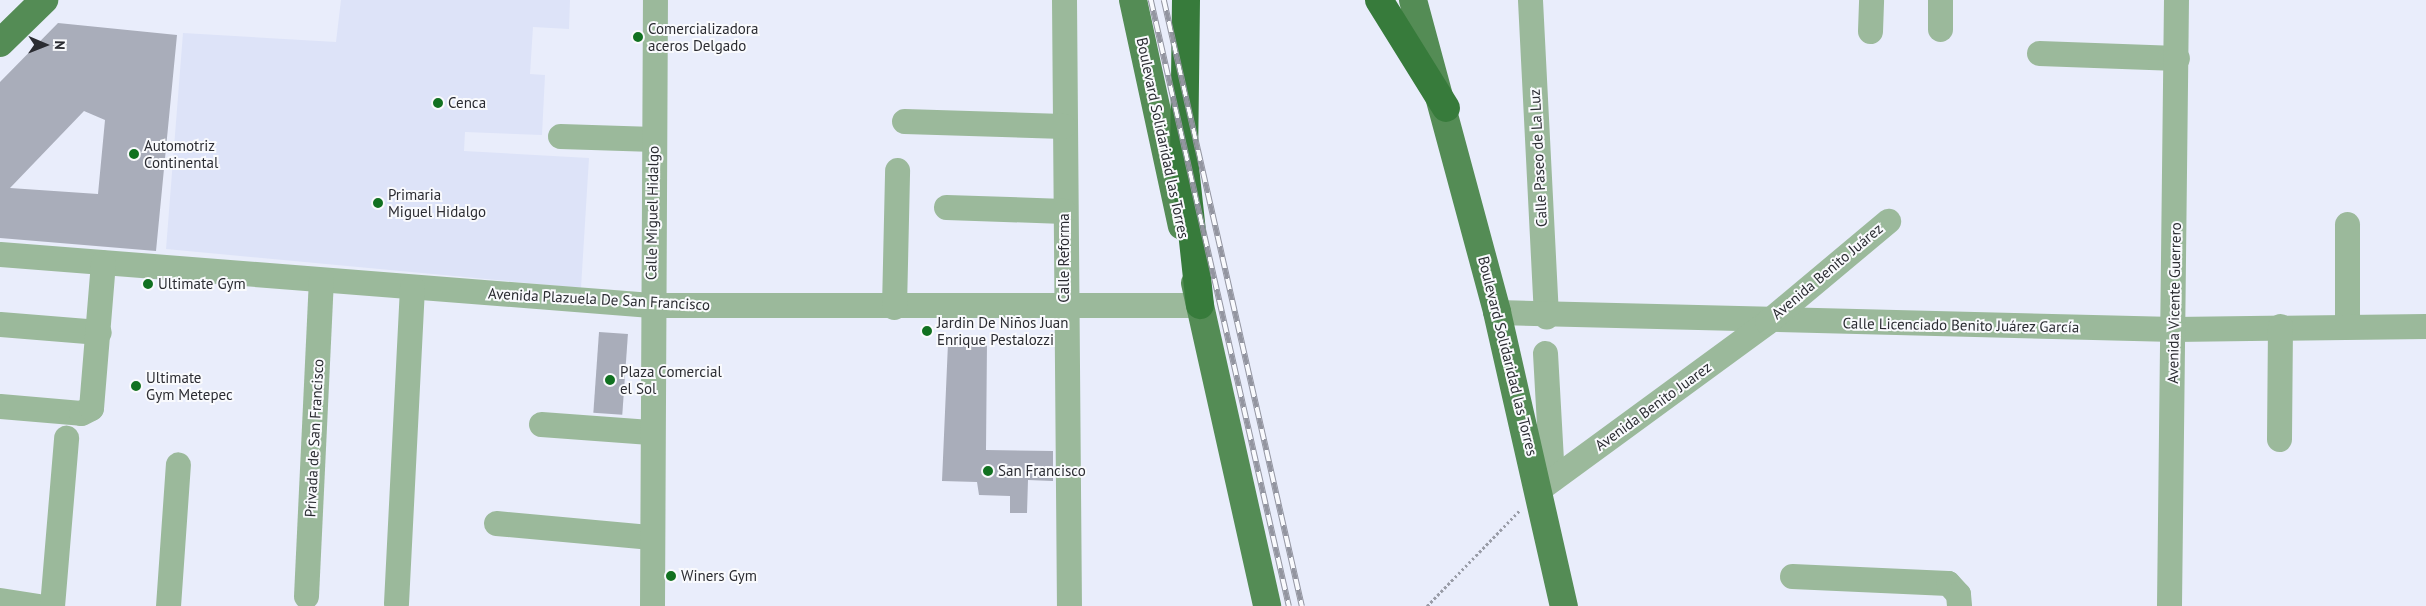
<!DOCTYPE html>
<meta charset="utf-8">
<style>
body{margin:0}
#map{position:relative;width:2426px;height:606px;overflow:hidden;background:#e9edfb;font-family:"PT Sans",sans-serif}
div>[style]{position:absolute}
.built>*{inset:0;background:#dde3f8}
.building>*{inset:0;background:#a9adba;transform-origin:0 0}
.path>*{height:3px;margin-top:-1.5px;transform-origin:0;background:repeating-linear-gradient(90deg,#999ca7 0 2.5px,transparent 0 5px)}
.minor>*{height:25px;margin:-12.5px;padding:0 12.5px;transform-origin:12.5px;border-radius:12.5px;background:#9bb99b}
.major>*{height:28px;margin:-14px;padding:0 14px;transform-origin:14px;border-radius:14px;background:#548c55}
.highway>*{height:28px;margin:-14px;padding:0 14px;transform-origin:14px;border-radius:14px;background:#377b3b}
.rail>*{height:5.5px;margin-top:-2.75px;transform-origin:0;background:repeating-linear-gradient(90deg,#f9fafd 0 11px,#9395a0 0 22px);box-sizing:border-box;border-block:1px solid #9395a0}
.dots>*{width:14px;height:14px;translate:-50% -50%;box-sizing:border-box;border:2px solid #f9fafd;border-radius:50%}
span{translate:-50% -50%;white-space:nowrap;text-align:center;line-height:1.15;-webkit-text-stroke:4px #f9fafd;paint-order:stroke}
.poi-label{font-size:15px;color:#2b2c32}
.left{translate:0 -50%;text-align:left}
.street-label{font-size:15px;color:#2b2c32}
.north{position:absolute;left:20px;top:20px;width:50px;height:50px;-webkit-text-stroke:4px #f9fafd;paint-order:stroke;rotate:91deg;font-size:14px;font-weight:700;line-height:20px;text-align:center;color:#2b2c32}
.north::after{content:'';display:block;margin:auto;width:18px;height:22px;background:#2b2c32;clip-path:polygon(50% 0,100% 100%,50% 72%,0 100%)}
</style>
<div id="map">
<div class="built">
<div style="clip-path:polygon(341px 0,570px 0,569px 29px,533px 27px,530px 74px,545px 75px,542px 135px,465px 132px,464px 151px,589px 158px,581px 288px,166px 249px,183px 33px,336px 42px)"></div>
</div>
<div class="building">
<div style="clip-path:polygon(evenodd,58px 23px,177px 35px,156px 251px,0 238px,0 82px,58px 23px,84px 111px,105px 120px,98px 194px,10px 188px,84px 111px)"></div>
<div style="left:599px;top:332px;width:29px;height:81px;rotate:4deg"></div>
<div style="clip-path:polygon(948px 343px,987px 343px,986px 450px,1053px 451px,1053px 481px,1028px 480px,1027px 513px,1010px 513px,1010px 496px,979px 495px,977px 482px,942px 481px)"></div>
</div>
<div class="path">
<div style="left:1427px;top:606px;width:134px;rotate:-45.9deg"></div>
</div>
<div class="minor">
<div style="left:1064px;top:0;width:606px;rotate:89.53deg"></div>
<div style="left:1530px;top:0;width:317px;rotate:87.1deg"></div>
<div style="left:1940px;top:0;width:29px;rotate:90deg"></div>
<div style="left:1870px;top:31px;width:31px;rotate:-88deg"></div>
<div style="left:2039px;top:53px;width:138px;rotate:2.1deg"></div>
<div style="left:904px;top:121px;width:159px;rotate:1.8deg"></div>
<div style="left:560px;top:136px;width:94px;rotate:1.8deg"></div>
<div style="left:946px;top:207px;width:118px;rotate:1.9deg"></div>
<div style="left:2347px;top:224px;width:101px;rotate:90deg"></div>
<div style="left:0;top:254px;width:653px;rotate:4.48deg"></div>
<div style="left:651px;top:305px;width:549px"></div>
<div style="left:894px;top:307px;width:137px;rotate:-88.7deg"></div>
<div style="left:1497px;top:312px;width:677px;rotate:1.44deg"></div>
<div style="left:2174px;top:329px;width:252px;rotate:-0.7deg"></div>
<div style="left:0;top:324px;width:99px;rotate:4.6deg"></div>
<div style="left:1545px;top:353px;width:126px;rotate:86.8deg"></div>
<div style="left:0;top:406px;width:81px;rotate:4.9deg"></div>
<div style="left:81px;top:413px;width:11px;rotate:-27deg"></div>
<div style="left:91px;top:408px;width:146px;rotate:-85.3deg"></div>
<div style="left:541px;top:424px;width:109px;rotate:4.2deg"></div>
<div style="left:2279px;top:439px;width:113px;rotate:-89.5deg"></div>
<div style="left:1539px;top:489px;width:283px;rotate:-36.2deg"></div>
<div style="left:1767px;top:322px;width:158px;rotate:-39.9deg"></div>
<div style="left:496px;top:523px;width:156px;rotate:5.2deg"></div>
<div style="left:1792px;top:576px;width:156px;rotate:2.6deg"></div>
<div style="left:1948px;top:583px;width:15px;rotate:48deg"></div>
<div style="left:1958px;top:594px;width:12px;rotate:85deg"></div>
<div style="left:306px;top:596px;width:316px;rotate:-87.3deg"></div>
<div style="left:0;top:600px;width:39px;rotate:9deg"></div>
<div style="left:396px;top:603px;width:316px;rotate:-87.1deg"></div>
<div style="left:52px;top:606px;width:169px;rotate:-85.2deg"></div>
<div style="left:168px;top:606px;width:142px;rotate:-86deg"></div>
<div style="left:652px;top:606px;width:606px;rotate:-89.72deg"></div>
<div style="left:2169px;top:606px;width:606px;rotate:-89.34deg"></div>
</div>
<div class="major">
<div style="left:1133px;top:0;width:231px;rotate:77.8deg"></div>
<div style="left:1413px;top:0;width:323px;rotate:74.9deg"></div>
<div style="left:1497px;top:312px;width:302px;rotate:77.2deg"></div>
<div style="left:0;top:43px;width:62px;rotate:-44.3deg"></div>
<div style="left:1195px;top:283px;width:331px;rotate:77.4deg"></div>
</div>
<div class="highway">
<div style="left:1186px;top:0;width:158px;rotate:90.7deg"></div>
<div style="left:1184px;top:158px;width:148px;rotate:83.8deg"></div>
<div style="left:1379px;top:0;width:127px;rotate:58.2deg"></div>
</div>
<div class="rail">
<div style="left:1151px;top:0;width:622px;rotate:77.17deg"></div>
<div style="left:1164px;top:0;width:622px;rotate:77.17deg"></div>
</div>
<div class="dots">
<div style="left:638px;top:37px;background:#117120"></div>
<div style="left:438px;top:103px;background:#117120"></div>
<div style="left:134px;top:154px;background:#117120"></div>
<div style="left:378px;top:203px;background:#117120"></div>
<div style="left:148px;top:284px;background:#117120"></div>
<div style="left:927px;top:331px;background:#117120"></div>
<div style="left:610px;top:380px;background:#117120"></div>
<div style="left:136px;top:386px;background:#117120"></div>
<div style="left:988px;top:471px;background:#117120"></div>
<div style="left:671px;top:576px;background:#117120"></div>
</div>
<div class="poi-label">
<span class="left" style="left:648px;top:37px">Comercializadora<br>aceros Delgado</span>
<span class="left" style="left:448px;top:103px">Cenca</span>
<span class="left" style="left:144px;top:154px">Automotriz<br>Continental</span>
<span class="left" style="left:388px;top:203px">Primaria<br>Miguel Hidalgo</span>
<span class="left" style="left:158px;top:284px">Ultimate Gym</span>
<span class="left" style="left:937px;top:331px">Jardin De Niños Juan<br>Enrique Pestalozzi</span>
<span class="left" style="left:620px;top:380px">Plaza Comercial<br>el Sol</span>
<span class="left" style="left:146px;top:386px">Ultimate<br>Gym Metepec</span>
<span class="left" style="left:998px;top:471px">San Francisco</span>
<span class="left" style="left:681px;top:576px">Winers Gym</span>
</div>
<div class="street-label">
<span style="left:1163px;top:138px;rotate:78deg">Boulevard Solidaridad las Torres</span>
<span style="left:1538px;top:158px;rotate:-93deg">Calle Paseo de La Luz</span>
<span style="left:652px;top:213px;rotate:-89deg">Calle Miguel Hidalgo</span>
<span style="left:1064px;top:258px;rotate:-90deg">Calle Reforma</span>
<span style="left:1827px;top:271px;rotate:-40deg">Avenida Benito Juárez</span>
<span style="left:599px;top:299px;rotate:3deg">Avenida Plazuela De San Francisco</span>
<span style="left:2174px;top:303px;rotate:-89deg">Avenida Vicente Guerrero</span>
<span style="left:1961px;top:325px;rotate:1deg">Calle Licenciado Benito Juárez García</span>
<span style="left:1508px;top:356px;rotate:76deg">Boulevard Solidaridad las Torres</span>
<span style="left:1653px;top:406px;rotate:-36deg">Avenida Benito Juarez</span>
<span style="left:314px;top:438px;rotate:-87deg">Privada de San Francisco</span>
</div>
<div class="north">N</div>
</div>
